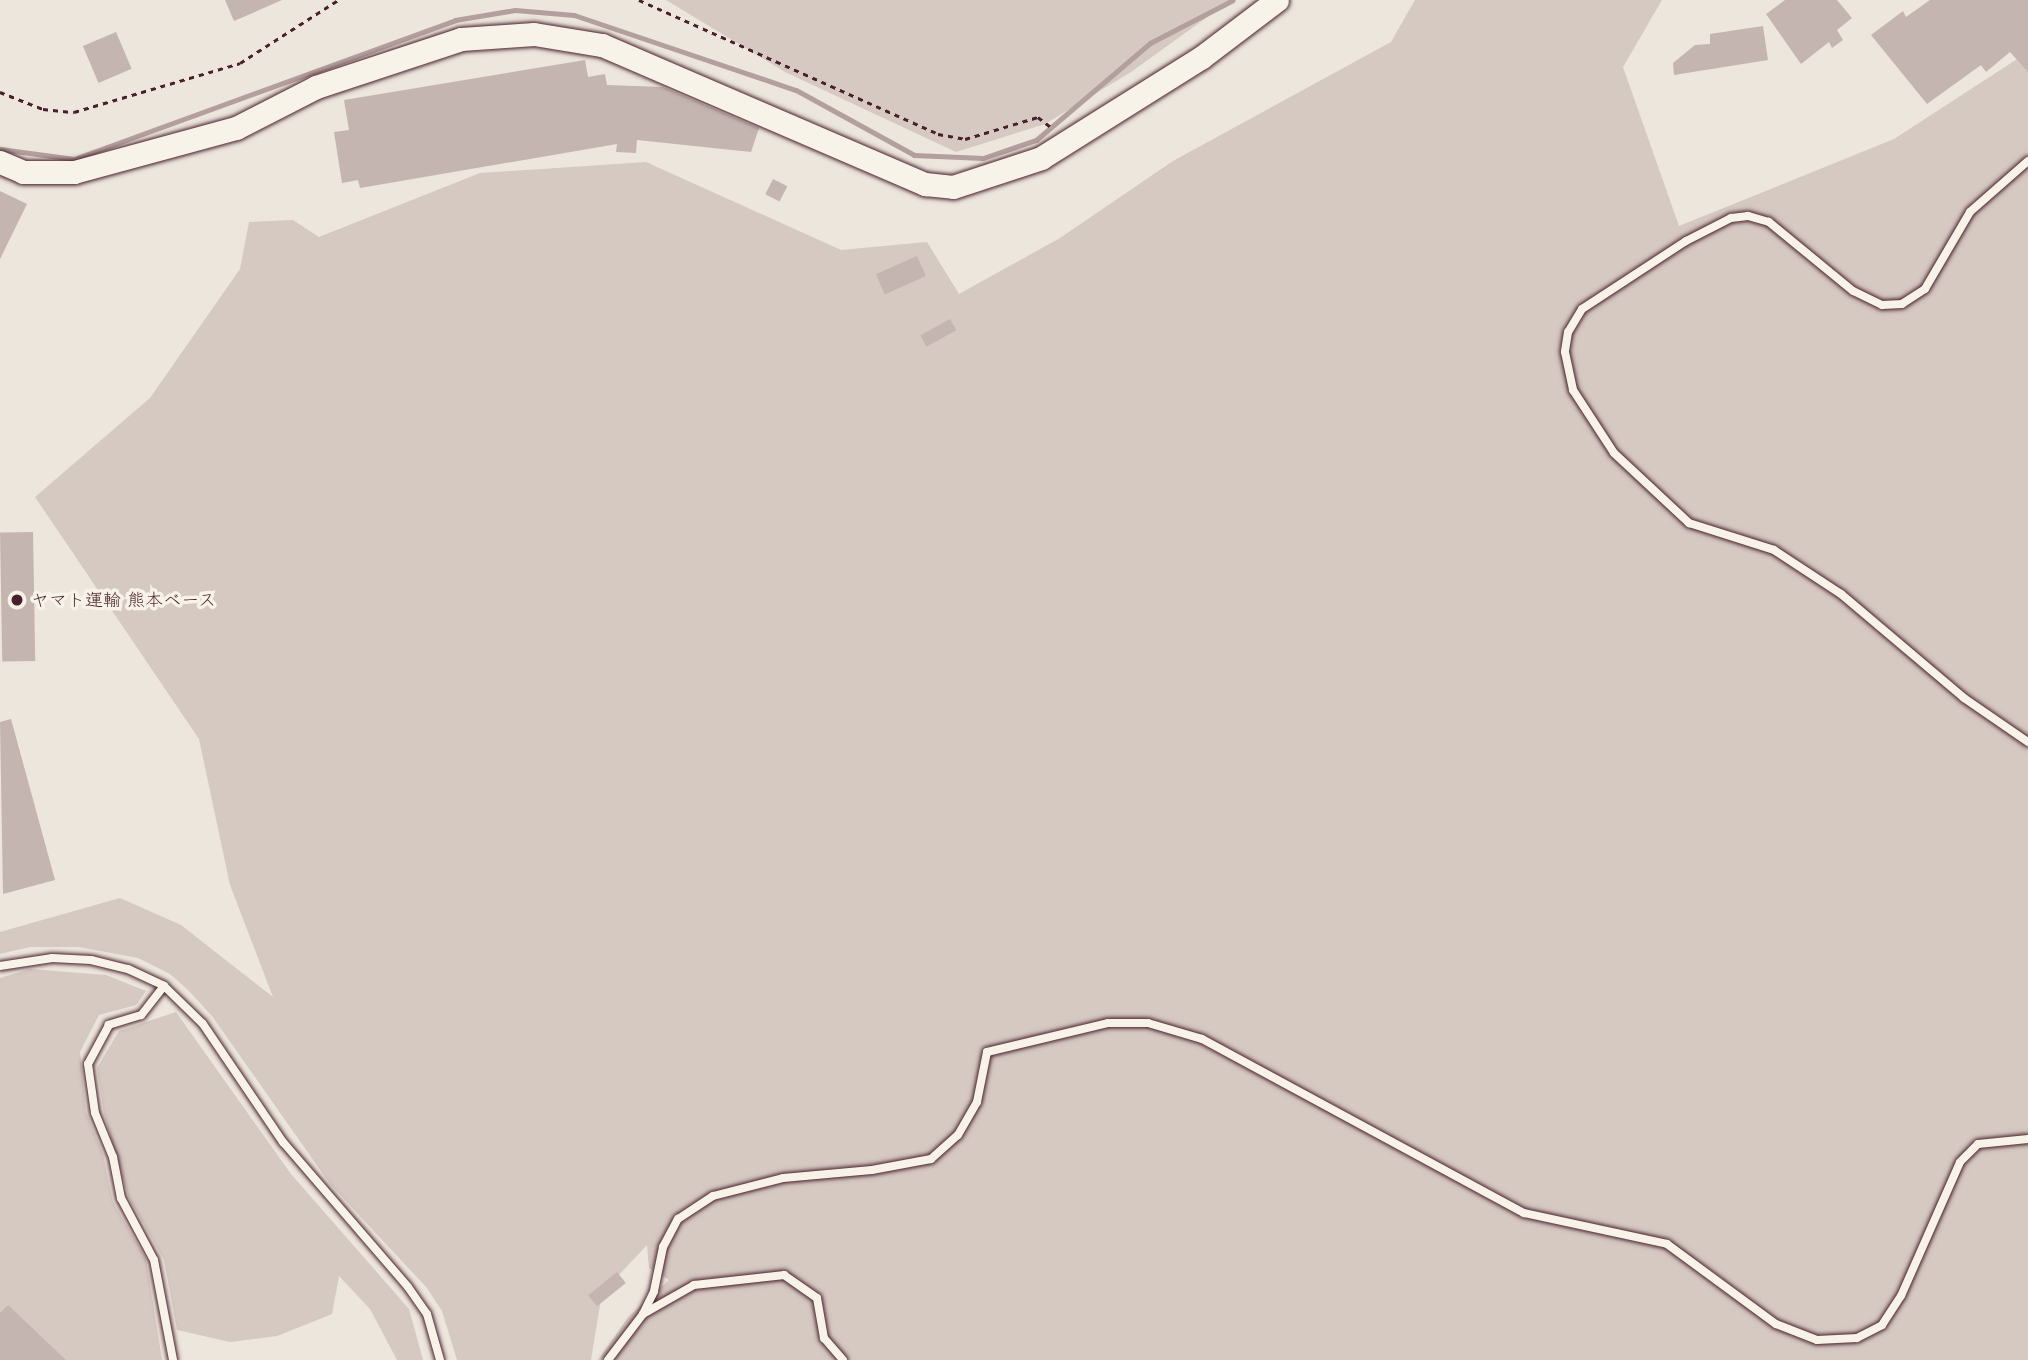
<!DOCTYPE html>
<meta charset="utf-8">
<style>
body{margin:0}
#map{position:relative;width:2028px;height:1360px;overflow:hidden;background:#ece6dd;font-family:"Shantell Sans","Klee One",sans-serif}
div>[style]{position:absolute}
.green>*{inset:0;background:#d5c9c2}
.stream>*{height:5px;margin:-2.5px;padding:0 2.5px;transform-origin:2.5px;border-radius:2.5px;background:#b39f9d}
.building>*{inset:0;background:#c4b5b0;transform-origin:0 0}
.path>*{height:2.5px;margin-top:-1.25px;transform-origin:0;background:repeating-linear-gradient(90deg,#4a1f2b 0 5px,transparent 0 10px)}
.roads{filter:drop-shadow(0 0 2px #4a1f2b) drop-shadow(0 0 2px #4a1f2b)}
.lane>*{height:8px;margin:-4px;padding:0 4px;transform-origin:4px;border-radius:4px;background:#f7f3e8}
.secondary>*{height:23px;margin:-11.5px;padding:0 11.5px;transform-origin:11.5px;border-radius:11.5px;background:#f7f3e8}
.dots>*{width:19px;height:19px;translate:-50% -50%;box-sizing:border-box;border:4px solid #f7f3e8;border-radius:50%}
span{translate:-50% -50%;white-space:nowrap;text-align:center;line-height:1.15;-webkit-text-stroke:7px #f7f3e8;paint-order:stroke}
.poi-label{font-size:18px;color:#4a1f2b}
.left{translate:0 -50%;text-align:left}
</style>
<div id="map">
<div class="green">
<div style="clip-path:polygon(666px 0,1231px 0,1131px 72px,1045px 124px,956px 152px,785px 72px)"></div>
<div style="clip-path:polygon(1415px 0,1662px 0,1623px 67px,1679px 226px,1894px 139px,2028px 52px,2028px 1360px,598px 1360px,629px 1316px,669px 1280px,649px 1268px,647px 1245px,602px 1293px,591px 1360px,457px 1360px,442px 1311px,427px 1288px,330px 1184px,212px 1016px,189px 991px,170px 974px,138px 958px,79px 947px,30px 947px,0 954px,0 932px,120px 898px,181px 925px,273px 997px,230px 885px,199px 739px,35px 497px,150px 398px,240px 269px,249px 222px,293px 220px,319px 237px,480px 173px,646px 162px,841px 250px,927px 242px,959px 294px,1060px 238px,1173px 161px,1391px 42px)"></div>
<div style="clip-path:polygon(30px 969px,106px 975px,146px 991px,136px 1005px,99px 1015px,80px 1052px,86px 1112px,103px 1154px,113px 1202px,146px 1259px,162px 1360px,0 1360px,0 978px)"></div>
<div style="clip-path:polygon(176px 1012px,291px 1174px,409px 1309px,423px 1360px,397px 1360px,370px 1309px,339px 1276px,332px 1314px,277px 1336px,230px 1342px,177px 1330px,164px 1260px,129px 1198px,104px 1114px,97px 1068px,119px 1031px)"></div>
</div>
<div class="stream">
<div style="left:0;top:149px;width:75px;rotate:7.7deg"></div>
<div style="left:74px;top:159px;width:406px;rotate:-20deg"></div>
<div style="left:455px;top:20px;width:61px;rotate:-9.5deg"></div>
<div style="left:515px;top:10px;width:59px;rotate:4.8deg"></div>
<div style="left:574px;top:15px;width:234px;rotate:18.7deg"></div>
<div style="left:796px;top:90px;width:135px;rotate:28.8deg"></div>
<div style="left:914px;top:155px;width:69px;rotate:2.5deg"></div>
<div style="left:983px;top:158px;width:56px;rotate:-18.8deg"></div>
<div style="left:1036px;top:140px;width:150px;rotate:-40.4deg"></div>
<div style="left:1150px;top:43px;width:93px;rotate:-27.4deg"></div>
</div>
<div class="building">
<div style="clip-path:polygon(225px 0,282px 0,234px 21px)"></div>
<div style="clip-path:polygon(1785px 0,1837px 0,1852px 18px,1837px 30px,1843px 40px,1832px 48px,1829px 42px,1801px 64px,1766px 14px)"></div>
<div style="clip-path:polygon(1930px 0,2028px 0,2028px 72px,2010px 52px,1986px 72px,1981px 65px,1927px 104px,1871px 35px,1903px 11px,1906px 17px)"></div>
<div style="clip-path:polygon(1763px 26px,1768px 60px,1674px 75px,1673px 63px,1695px 45px,1710px 44px,1710px 34px)"></div>
<div style="left:116px;top:32px;width:40px;height:36px;rotate:67deg"></div>
<div style="clip-path:polygon(585px 60px,588px 77px,605px 74px,607px 85px,663px 87px,759px 128px,751px 152px,637px 140px,636px 153px,616px 152px,617px 144px,360px 188px,358px 180px,342px 183px,334px 132px,349px 130px,344px 100px)"></div>
<div style="left:773px;top:179px;width:16px;height:17px;rotate:27deg"></div>
<div style="clip-path:polygon(0 191px,27px 204px,0 259px)"></div>
<div style="left:917px;top:256px;width:22px;height:45px;rotate:66deg"></div>
<div style="left:950px;top:319px;width:13px;height:34px;rotate:61deg"></div>
<div style="left:33px;top:532px;width:129px;height:33px;rotate:89deg"></div>
<div style="clip-path:polygon(11px 719px,55px 880px,3px 894px,0 722px)"></div>
<div style="left:617px;top:1272px;width:14px;height:37px;rotate:51deg"></div>
<div style="clip-path:polygon(8px 1305px,66px 1360px,0 1360px,0 1313px)"></div>
</div>
<div class="path">
<div style="left:639px;top:0;width:328px;rotate:24.1deg"></div>
<div style="left:938px;top:134px;width:27px;rotate:10deg"></div>
<div style="left:965px;top:139px;width:76px;rotate:-16.8deg"></div>
<div style="left:1038px;top:117px;width:16px;rotate:38deg"></div>
<div style="left:0;top:92px;width:46px;rotate:21.6deg"></div>
<div style="left:43px;top:109px;width:31px;rotate:6deg"></div>
<div style="left:74px;top:112px;width:173px;rotate:-16.4deg"></div>
<div style="left:240px;top:63px;width:117px;rotate:-32.7deg"></div>
</div>
<div class="roads">
<div class="lane">
<div style="left:2028px;top:161px;width:77px;rotate:138.7deg"></div>
<div style="left:1970px;top:212px;width:89px;rotate:120.3deg"></div>
<div style="left:1925px;top:289px;width:27px;rotate:147deg"></div>
<div style="left:1902px;top:304px;width:20px;rotate:177deg"></div>
<div style="left:1882px;top:305px;width:32px;rotate:-154deg"></div>
<div style="left:1853px;top:291px;width:109px;rotate:-140.6deg"></div>
<div style="left:1769px;top:222px;width:22px;rotate:-164deg"></div>
<div style="left:1748px;top:216px;width:17px;rotate:173deg"></div>
<div style="left:1731px;top:218px;width:51px;rotate:152.9deg"></div>
<div style="left:1686px;top:241px;width:124px;rotate:146.8deg"></div>
<div style="left:1582px;top:309px;width:27px;rotate:121deg"></div>
<div style="left:1568px;top:332px;width:20px;rotate:99deg"></div>
<div style="left:1565px;top:352px;width:39px;rotate:78deg"></div>
<div style="left:1573px;top:390px;width:75px;rotate:56.9deg"></div>
<div style="left:1614px;top:453px;width:103px;rotate:43deg"></div>
<div style="left:1689px;top:523px;width:89px;rotate:17.6deg"></div>
<div style="left:1774px;top:550px;width:80px;rotate:33.3deg"></div>
<div style="left:1841px;top:594px;width:161px;rotate:40.2deg"></div>
<div style="left:1964px;top:698px;width:78px;rotate:34.5deg"></div>
<div style="left:0;top:966px;width:53px;rotate:-8.7deg"></div>
<div style="left:52px;top:958px;width:39px;rotate:3deg"></div>
<div style="left:91px;top:960px;width:38px;rotate:14deg"></div>
<div style="left:128px;top:969px;width:40px;rotate:25deg"></div>
<div style="left:164px;top:986px;width:54px;rotate:44.3deg"></div>
<div style="left:203px;top:1024px;width:143px;rotate:55.9deg"></div>
<div style="left:283px;top:1142px;width:191px;rotate:49.2deg"></div>
<div style="left:408px;top:1287px;width:33px;rotate:55deg"></div>
<div style="left:427px;top:1314px;width:48px;rotate:74.2deg"></div>
<div style="left:164px;top:986px;width:37px;rotate:128deg"></div>
<div style="left:141px;top:1015px;width:34px;rotate:163deg"></div>
<div style="left:109px;top:1025px;width:44px;rotate:118.3deg"></div>
<div style="left:88px;top:1064px;width:49px;rotate:81.9deg"></div>
<div style="left:95px;top:1113px;width:48px;rotate:67.8deg"></div>
<div style="left:113px;top:1157px;width:42px;rotate:79deg"></div>
<div style="left:121px;top:1198px;width:70px;rotate:62deg"></div>
<div style="left:154px;top:1260px;width:102px;rotate:79.2deg"></div>
<div style="left:643px;top:1314px;width:59px;rotate:-29.6deg"></div>
<div style="left:694px;top:1285px;width:91px;rotate:-6.3deg"></div>
<div style="left:784px;top:1275px;width:40px;rotate:34.9deg"></div>
<div style="left:817px;top:1298px;width:41px;rotate:80.1deg"></div>
<div style="left:824px;top:1338px;width:29px;rotate:49deg"></div>
<div style="left:608px;top:1360px;width:58px;rotate:-52.7deg"></div>
<div style="left:643px;top:1314px;width:25px;rotate:-64deg"></div>
<div style="left:654px;top:1291px;width:45px;rotate:-78.4deg"></div>
<div style="left:663px;top:1247px;width:32px;rotate:-62deg"></div>
<div style="left:678px;top:1219px;width:42px;rotate:-33.3deg"></div>
<div style="left:713px;top:1196px;width:72px;rotate:-14.4deg"></div>
<div style="left:783px;top:1178px;width:89px;rotate:-5.1deg"></div>
<div style="left:872px;top:1170px;width:60px;rotate:-10.6deg"></div>
<div style="left:931px;top:1159px;width:36px;rotate:-42deg"></div>
<div style="left:958px;top:1135px;width:38px;rotate:-60deg"></div>
<div style="left:977px;top:1102px;width:51px;rotate:-78.7deg"></div>
<div style="left:987px;top:1052px;width:124px;rotate:-13.5deg"></div>
<div style="left:1108px;top:1023px;width:40px"></div>
<div style="left:1148px;top:1023px;width:56px;rotate:16.5deg"></div>
<div style="left:1202px;top:1039px;width:366px;rotate:28.4deg"></div>
<div style="left:1524px;top:1213px;width:146px;rotate:12.2deg"></div>
<div style="left:1667px;top:1244px;width:135px;rotate:36.3deg"></div>
<div style="left:1776px;top:1324px;width:44px;rotate:21.3deg"></div>
<div style="left:1817px;top:1340px;width:40px;rotate:-2.9deg"></div>
<div style="left:1857px;top:1338px;width:28px;rotate:-27deg"></div>
<div style="left:1882px;top:1325px;width:35px;rotate:-57deg"></div>
<div style="left:1901px;top:1296px;width:146px;rotate:-66.2deg"></div>
<div style="left:1960px;top:1162px;width:25px;rotate:-45deg"></div>
<div style="left:1978px;top:1144px;width:50px;rotate:-5.7deg"></div>
</div>
<div class="secondary">
<div style="left:0;top:162px;width:25px;rotate:23deg"></div>
<div style="left:23px;top:172px;width:51px"></div>
<div style="left:74px;top:172px;width:168px;rotate:-15.2deg"></div>
<div style="left:236px;top:128px;width:90px;rotate:-27.1deg"></div>
<div style="left:316px;top:87px;width:153px;rotate:-18.3deg"></div>
<div style="left:461px;top:39px;width:73px;rotate:-3.9deg"></div>
<div style="left:534px;top:34px;width:69px;rotate:9.2deg"></div>
<div style="left:602px;top:45px;width:352px;rotate:23.3deg"></div>
<div style="left:925px;top:184px;width:28px;rotate:6deg"></div>
<div style="left:953px;top:187px;width:93px;rotate:-18.2deg"></div>
<div style="left:1041px;top:158px;width:190px;rotate:-32.1deg"></div>
<div style="left:1202px;top:57px;width:94px;rotate:-37.2deg"></div>
</div>
</div>
<div class="dots">
<div style="left:17px;top:600px;background:#4a1f2b"></div>
</div>
<div class="poi-label">
<span class="left" style="left:31px;top:600px">ヤマト運輸 熊本ベース</span>
</div>
</div>
